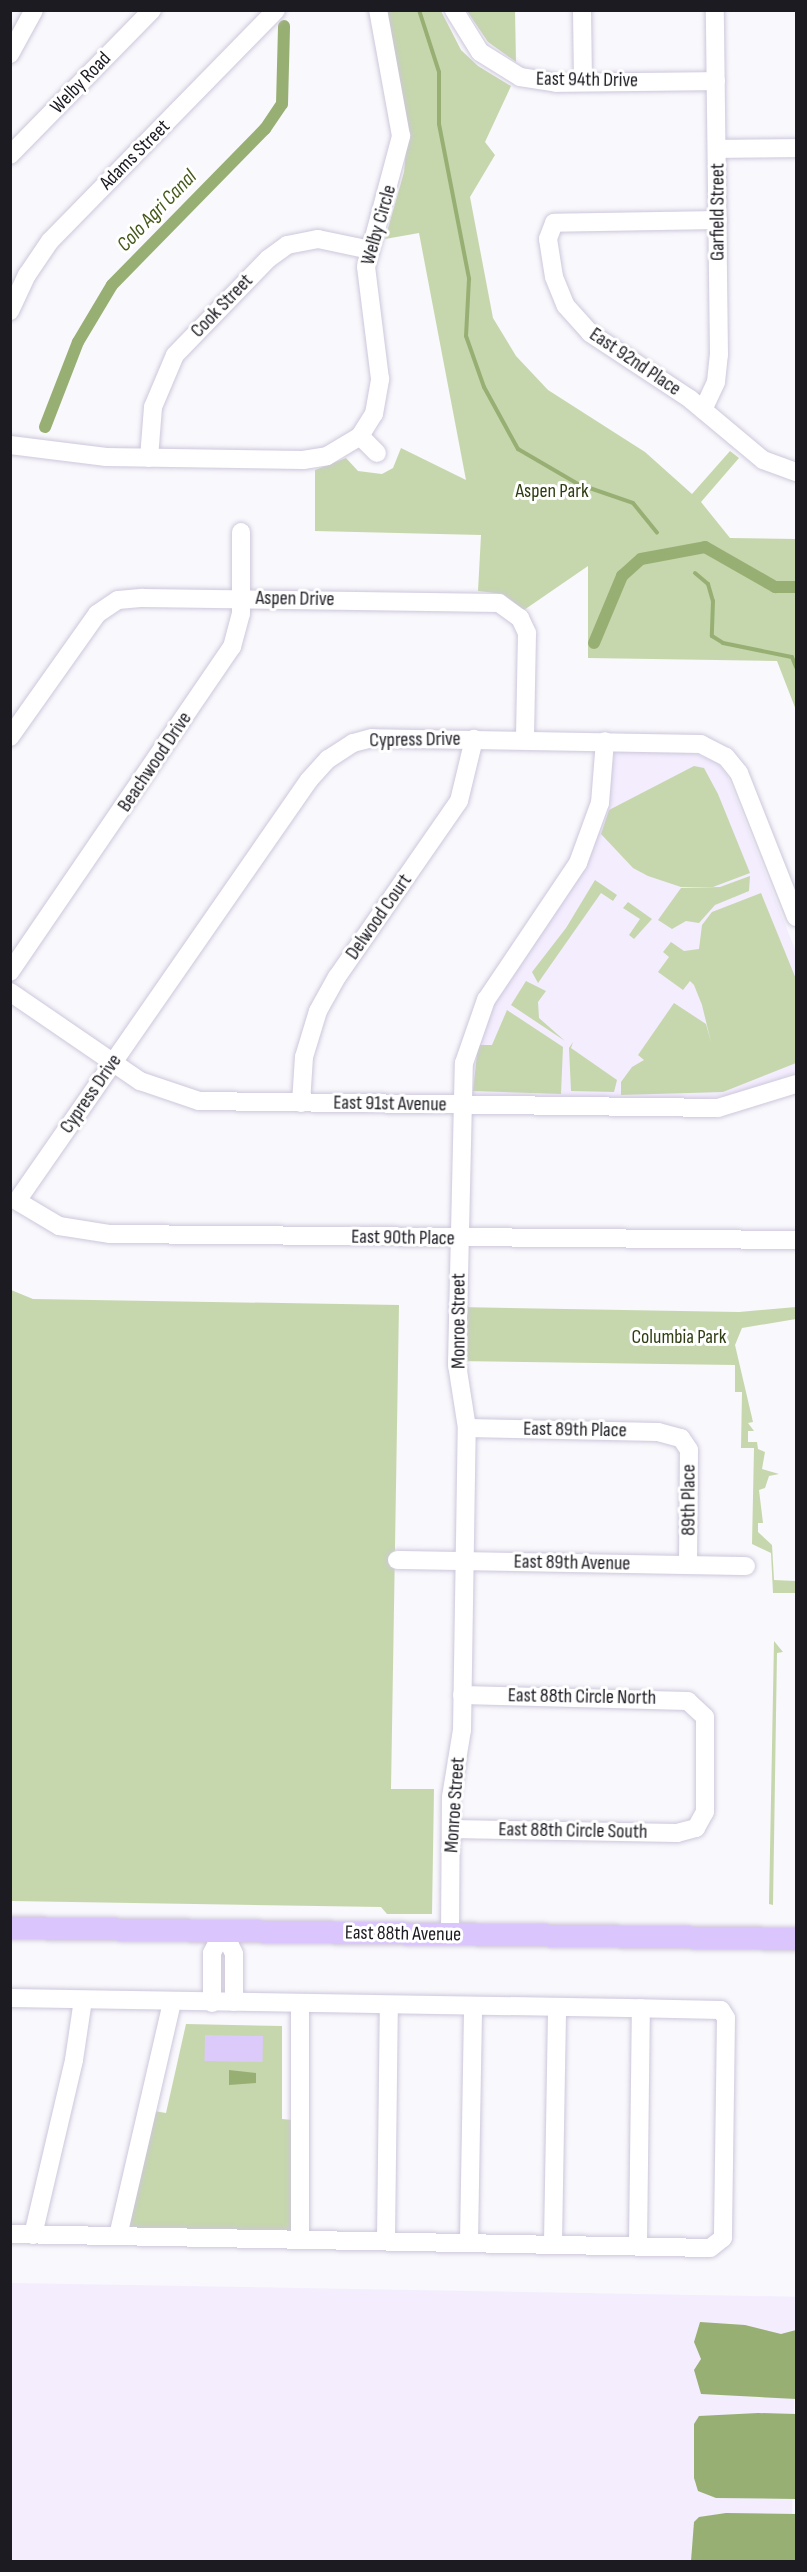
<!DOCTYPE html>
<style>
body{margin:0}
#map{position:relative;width:807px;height:2572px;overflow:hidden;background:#f9f8fc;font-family:"Sofia Sans Condensed",sans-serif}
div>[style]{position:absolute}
.built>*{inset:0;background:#f3edfe;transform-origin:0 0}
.green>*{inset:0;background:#c6d7ad}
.water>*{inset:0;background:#98af74}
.stream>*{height:4px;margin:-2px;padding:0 2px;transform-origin:2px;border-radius:2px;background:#98af74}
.canal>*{height:12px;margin:-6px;padding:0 6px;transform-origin:6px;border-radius:6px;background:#98af74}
.building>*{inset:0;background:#dbcafa;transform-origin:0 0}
.roads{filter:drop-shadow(0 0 2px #cdc7db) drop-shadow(0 0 2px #cdc7db)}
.minor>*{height:18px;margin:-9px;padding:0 9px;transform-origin:9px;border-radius:9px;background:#fff}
.major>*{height:22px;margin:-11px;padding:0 11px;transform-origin:11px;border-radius:11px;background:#dac6fd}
span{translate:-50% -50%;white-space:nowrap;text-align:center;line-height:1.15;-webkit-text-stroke:6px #fff;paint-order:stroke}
.street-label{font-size:20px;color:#1d1b22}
.park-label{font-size:20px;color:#2f3e12}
.water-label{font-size:21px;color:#455919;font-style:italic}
.frame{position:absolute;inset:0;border:12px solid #1d1b22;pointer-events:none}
</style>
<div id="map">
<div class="built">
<div style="clip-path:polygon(616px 749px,690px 752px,716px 762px,727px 775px,796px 952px,796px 1072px,746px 1092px,704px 1099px,475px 1095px,470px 1093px,473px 1052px,491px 1004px,583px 870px)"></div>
<div style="left:11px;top:2283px;width:785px;height:279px;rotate:1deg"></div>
</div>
<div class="green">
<div style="clip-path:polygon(386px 11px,441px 11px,461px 50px,478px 66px,511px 86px,485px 142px,495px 155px,470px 197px,493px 318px,516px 356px,548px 390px,645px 452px,692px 494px,730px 451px,739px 458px,701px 502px,730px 538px,796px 539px,796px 710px,777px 661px,588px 658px,588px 566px,524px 610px,503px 594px,478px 591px,481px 535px,315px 531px,315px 470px,346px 458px,358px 471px,382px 474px,393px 468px,401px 448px,466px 480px,419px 233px,385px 239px,404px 172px,408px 129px)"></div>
<div style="clip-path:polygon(467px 11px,515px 11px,516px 62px,488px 42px)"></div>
<div style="clip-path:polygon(694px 766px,704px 768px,718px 794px,750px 873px,713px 887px,681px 887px,648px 876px,633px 868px,601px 834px,609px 810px)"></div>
<div style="clip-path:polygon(750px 876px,749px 891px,715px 905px,699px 923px,686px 921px,672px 929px,658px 920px,681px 888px,720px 887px)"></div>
<div style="clip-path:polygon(595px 880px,617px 895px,613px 901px,601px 893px,538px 983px,532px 972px,566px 928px)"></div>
<div style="clip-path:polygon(761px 893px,796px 979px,796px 1063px,723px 1092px,621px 1095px,621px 1082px,632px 1067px,644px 1060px,638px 1055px,674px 1003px,706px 1024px,711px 1042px,702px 1005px,694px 985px,690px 981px,683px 990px,658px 972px,669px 957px,663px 952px,671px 942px,684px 951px,699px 949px,702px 925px,712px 912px)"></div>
<div style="clip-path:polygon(628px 902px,652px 919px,634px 939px,629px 935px,640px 919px,623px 908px)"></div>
<div style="clip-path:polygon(526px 981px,546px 991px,538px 1002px,539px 1018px,565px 1041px,511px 1005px)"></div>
<div style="clip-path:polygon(507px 1010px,563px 1047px,561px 1094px,473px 1091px,478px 1045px,492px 1045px)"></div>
<div style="clip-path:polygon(573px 1042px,571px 1048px,617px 1080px,614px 1092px,571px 1091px,569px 1048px)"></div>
<div style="clip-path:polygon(11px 1290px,33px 1299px,399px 1305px,391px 1789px,434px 1789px,432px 1914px,387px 1914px,381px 1907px,11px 1901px)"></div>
<div style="clip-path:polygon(458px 1307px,739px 1312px,796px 1307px,796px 1319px,742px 1328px,735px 1345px,753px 1422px,748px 1423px,754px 1431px,748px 1431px,748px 1442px,757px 1442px,758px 1449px,765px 1452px,762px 1469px,779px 1474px,769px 1476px,765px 1488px,759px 1490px,763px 1523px,758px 1523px,758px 1532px,772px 1545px,774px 1580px,796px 1581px,796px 1593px,773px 1593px,771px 1553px,752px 1544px,754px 1448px,741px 1448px,742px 1392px,735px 1392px,735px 1365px,457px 1361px)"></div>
<div style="clip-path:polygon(774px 1641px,783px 1652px,777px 1653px,773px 1905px,769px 1904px)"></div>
<div style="clip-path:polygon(186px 2024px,282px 2026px,282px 2119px,292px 2120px,292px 2229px,286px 2232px,131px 2228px,128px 2223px,154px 2111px,166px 2113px)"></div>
</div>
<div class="water">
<div style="clip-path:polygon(229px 2070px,256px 2073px,256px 2083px,229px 2085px)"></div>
<div style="clip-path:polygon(700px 2322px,745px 2325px,781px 2334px,796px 2330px,796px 2399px,701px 2394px,694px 2370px,701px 2359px,694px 2342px)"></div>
<div style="clip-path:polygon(758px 2413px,796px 2414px,796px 2499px,716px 2498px,698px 2491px,694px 2478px,694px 2424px,699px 2416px)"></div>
<div style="clip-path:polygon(726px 2513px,796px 2514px,796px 2561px,691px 2561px,694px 2522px,699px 2517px)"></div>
</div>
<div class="stream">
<div style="left:419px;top:10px;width:65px;rotate:72.1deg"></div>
<div style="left:439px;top:72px;width:52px;rotate:90deg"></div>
<div style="left:439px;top:124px;width:158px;rotate:79deg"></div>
<div style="left:469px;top:279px;width:57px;rotate:93deg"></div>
<div style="left:466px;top:336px;width:54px;rotate:70.6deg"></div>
<div style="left:484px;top:387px;width:71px;rotate:61.3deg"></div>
<div style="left:518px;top:449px;width:69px;rotate:30.3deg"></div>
<div style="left:578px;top:484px;width:58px;rotate:19.1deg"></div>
<div style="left:633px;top:503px;width:38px;rotate:51deg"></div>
<div style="left:695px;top:573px;width:17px;rotate:40deg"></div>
<div style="left:708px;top:584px;width:18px;rotate:74deg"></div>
<div style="left:713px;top:601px;width:35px;rotate:92deg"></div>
<div style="left:712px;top:636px;width:13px;rotate:32deg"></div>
<div style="left:723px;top:643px;width:70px;rotate:11.5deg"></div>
<div style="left:792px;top:657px;width:11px;rotate:68deg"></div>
</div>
<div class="canal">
<div style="left:45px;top:427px;width:91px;rotate:-68.8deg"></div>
<div style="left:78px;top:342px;width:66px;rotate:-59.2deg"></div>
<div style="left:112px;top:285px;width:219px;rotate:-45.6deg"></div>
<div style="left:265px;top:129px;width:30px;rotate:-56deg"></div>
<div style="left:282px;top:104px;width:78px;rotate:-88.5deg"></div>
<div style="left:594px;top:643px;width:73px;rotate:-67.3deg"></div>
<div style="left:622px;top:576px;width:25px;rotate:-42deg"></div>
<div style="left:641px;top:559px;width:65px;rotate:-10.6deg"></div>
<div style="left:705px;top:547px;width:81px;rotate:29.7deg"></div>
<div style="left:775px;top:587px;width:21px"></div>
</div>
<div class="building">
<div style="left:205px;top:2035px;width:58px;height:26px;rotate:1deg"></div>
</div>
<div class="roads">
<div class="minor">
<div style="left:454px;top:10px;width:49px;rotate:58.2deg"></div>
<div style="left:480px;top:52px;width:47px;rotate:32deg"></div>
<div style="left:520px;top:77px;width:36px;rotate:9deg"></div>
<div style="left:556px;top:83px;width:160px;rotate:-0.7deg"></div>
<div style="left:582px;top:10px;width:72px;rotate:89.2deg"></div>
<div style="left:10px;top:54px;width:50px;rotate:-61.4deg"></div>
<div style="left:718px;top:149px;width:78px;rotate:-0.7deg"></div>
<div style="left:10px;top:155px;width:203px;rotate:-45.6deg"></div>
<div style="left:718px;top:220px;width:164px;rotate:179deg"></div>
<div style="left:554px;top:223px;width:17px;rotate:111deg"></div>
<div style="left:548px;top:239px;width:38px;rotate:81deg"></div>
<div style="left:554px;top:277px;width:31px;rotate:68deg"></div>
<div style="left:566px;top:306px;width:36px;rotate:48deg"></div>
<div style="left:590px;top:333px;width:120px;rotate:33.4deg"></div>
<div style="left:690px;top:399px;width:95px;rotate:39.9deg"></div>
<div style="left:763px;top:460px;width:35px;rotate:20deg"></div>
<div style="left:10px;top:311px;width:40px;rotate:-65deg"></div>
<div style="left:27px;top:275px;width:41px;rotate:-55.9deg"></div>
<div style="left:50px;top:241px;width:323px;rotate:-45.6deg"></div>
<div style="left:703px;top:410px;width:31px;rotate:-65deg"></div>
<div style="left:716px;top:382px;width:27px;rotate:-84deg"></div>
<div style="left:719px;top:355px;width:345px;rotate:-90.7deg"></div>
<div style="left:360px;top:436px;width:24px;rotate:45deg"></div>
<div style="left:10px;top:445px;width:97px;rotate:7.1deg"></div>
<div style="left:106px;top:457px;width:197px;rotate:0.9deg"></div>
<div style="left:303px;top:460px;width:24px;rotate:-9deg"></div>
<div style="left:327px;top:456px;width:39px;rotate:-31deg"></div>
<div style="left:360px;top:436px;width:26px;rotate:-58deg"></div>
<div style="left:374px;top:414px;width:36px;rotate:-80deg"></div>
<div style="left:380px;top:379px;width:113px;rotate:-97.1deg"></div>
<div style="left:366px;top:267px;width:136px;rotate:-75deg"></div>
<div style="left:401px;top:136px;width:128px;rotate:-100.3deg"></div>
<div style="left:149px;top:458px;width:51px;rotate:-85.5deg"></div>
<div style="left:153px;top:407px;width:56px;rotate:-67.1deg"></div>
<div style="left:175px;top:355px;width:134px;rotate:-45.9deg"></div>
<div style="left:268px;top:259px;width:24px;rotate:-36deg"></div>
<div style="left:287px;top:245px;width:32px;rotate:-11deg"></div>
<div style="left:318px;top:239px;width:53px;rotate:11.9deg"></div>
<div style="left:10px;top:737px;width:151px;rotate:-54.7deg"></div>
<div style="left:97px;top:614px;width:25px;rotate:-34deg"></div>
<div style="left:118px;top:600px;width:25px;rotate:-5deg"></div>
<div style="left:143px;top:598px;width:356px;rotate:0.8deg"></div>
<div style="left:499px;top:603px;width:26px;rotate:36deg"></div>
<div style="left:520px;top:618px;width:17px;rotate:65deg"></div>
<div style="left:527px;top:633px;width:107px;rotate:91.1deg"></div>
<div style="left:796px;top:917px;width:155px;rotate:-111.6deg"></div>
<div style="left:739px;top:773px;width:21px;rotate:-129deg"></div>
<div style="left:726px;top:757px;width:28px;rotate:-153deg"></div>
<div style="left:701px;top:744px;width:329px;rotate:-179deg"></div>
<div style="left:372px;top:738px;width:20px;rotate:165deg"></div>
<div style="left:353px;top:743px;width:30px;rotate:147deg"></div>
<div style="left:328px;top:759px;width:28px;rotate:132deg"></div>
<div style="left:309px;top:780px;width:512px;rotate:124.74deg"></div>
<div style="left:17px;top:1201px;width:49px;rotate:30.8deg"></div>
<div style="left:59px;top:1226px;width:52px;rotate:8.9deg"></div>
<div style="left:110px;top:1234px;width:686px;rotate:0.5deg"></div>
<div style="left:10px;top:972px;width:394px;rotate:-55.7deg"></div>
<div style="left:232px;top:647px;width:34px;rotate:-75deg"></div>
<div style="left:241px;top:614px;width:82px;rotate:-90deg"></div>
<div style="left:10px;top:992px;width:158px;rotate:34.4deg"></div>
<div style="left:140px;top:1081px;width:62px;rotate:18.7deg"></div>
<div style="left:199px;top:1101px;width:519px;rotate:0.77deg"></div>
<div style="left:718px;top:1108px;width:82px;rotate:-17.1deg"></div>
<div style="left:301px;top:1103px;width:46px;rotate:-86.3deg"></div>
<div style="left:304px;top:1057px;width:48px;rotate:-73.1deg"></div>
<div style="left:318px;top:1011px;width:39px;rotate:-61deg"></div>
<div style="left:337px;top:977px;width:214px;rotate:-55.3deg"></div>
<div style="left:459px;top:801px;width:64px;rotate:-76.4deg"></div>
<div style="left:467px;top:1428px;width:191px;rotate:1.2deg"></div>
<div style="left:658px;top:1432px;width:24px;rotate:15deg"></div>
<div style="left:681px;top:1438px;width:14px;rotate:56deg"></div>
<div style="left:689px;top:1450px;width:115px;rotate:90.5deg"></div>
<div style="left:397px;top:1560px;width:349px;rotate:1deg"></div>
<div style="left:451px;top:1829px;width:226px;rotate:1deg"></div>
<div style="left:677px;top:1833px;width:20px;rotate:-15deg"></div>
<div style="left:696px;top:1828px;width:18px;rotate:-61deg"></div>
<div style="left:705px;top:1812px;width:95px;rotate:-90deg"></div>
<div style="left:705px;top:1717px;width:23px;rotate:-137deg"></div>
<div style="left:688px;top:1701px;width:226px;rotate:-178.5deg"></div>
<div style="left:223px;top:1931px;width:25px;rotate:64deg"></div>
<div style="left:234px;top:1954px;width:48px;rotate:90deg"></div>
<div style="left:450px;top:1934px;width:137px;rotate:-89.6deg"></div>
<div style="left:451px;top:1797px;width:68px;rotate:-80.7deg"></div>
<div style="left:462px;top:1730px;width:302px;rotate:-89.1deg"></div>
<div style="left:467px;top:1428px;width:65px;rotate:-98.9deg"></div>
<div style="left:457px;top:1364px;width:301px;rotate:-88.7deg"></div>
<div style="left:464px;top:1063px;width:67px;rotate:-70.8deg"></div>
<div style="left:486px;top:1000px;width:165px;rotate:-56.1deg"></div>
<div style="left:578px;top:863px;width:64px;rotate:-69.9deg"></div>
<div style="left:600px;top:803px;width:62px;rotate:-85.4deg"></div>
<div style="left:10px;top:1998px;width:617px;rotate:0.93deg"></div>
<div style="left:627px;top:2008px;width:94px;rotate:1.2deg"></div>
<div style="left:721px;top:2010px;width:9px;rotate:58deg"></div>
<div style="left:726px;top:2018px;width:220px;rotate:90.8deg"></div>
<div style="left:723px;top:2238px;width:16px;rotate:142deg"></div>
<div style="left:710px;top:2248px;width:700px;rotate:-178.85deg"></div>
<div style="left:212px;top:2003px;width:50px;rotate:-90deg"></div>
<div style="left:212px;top:1953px;width:25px;rotate:-63deg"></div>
<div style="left:300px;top:2004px;width:234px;rotate:90deg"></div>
<div style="left:33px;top:2235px;width:180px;rotate:-76.8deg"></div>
<div style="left:74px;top:2060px;width:61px;rotate:-81.5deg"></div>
<div style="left:118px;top:2236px;width:240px;rotate:-77deg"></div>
<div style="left:386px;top:2239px;width:233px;rotate:-89.3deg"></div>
<div style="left:469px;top:2241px;width:235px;rotate:-89deg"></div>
<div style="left:553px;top:2242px;width:235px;rotate:-89deg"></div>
<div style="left:638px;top:2245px;width:237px;rotate:-89.3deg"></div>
</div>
<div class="major">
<div style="left:10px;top:1928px;width:786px;rotate:0.8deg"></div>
</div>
</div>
<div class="street-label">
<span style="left:587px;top:80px;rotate:1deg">East 94th Drive</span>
<span style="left:81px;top:83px;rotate:-46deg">Welby Road</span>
<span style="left:135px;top:155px;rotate:-45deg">Adams Street</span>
<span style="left:718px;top:212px;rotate:-90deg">Garfield Street</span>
<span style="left:379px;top:225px;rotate:-74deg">Welby Circle</span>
<span style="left:222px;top:306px;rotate:-46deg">Cook Street</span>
<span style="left:635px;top:362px;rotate:34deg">East 92nd Place</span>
<span style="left:295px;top:599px;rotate:1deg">Aspen Drive</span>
<span style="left:415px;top:740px;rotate:-1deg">Cypress Drive</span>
<span style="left:155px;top:762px;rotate:-56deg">Beachwood Drive</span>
<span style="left:379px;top:917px;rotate:-55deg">Delwood Court</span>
<span style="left:91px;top:1094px;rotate:-55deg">Cypress Drive</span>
<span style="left:390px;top:1104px;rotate:1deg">East 91st Avenue</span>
<span style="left:403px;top:1238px;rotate:1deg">East 90th Place</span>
<span style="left:459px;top:1321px;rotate:-90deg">Monroe Street</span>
<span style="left:575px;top:1430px;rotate:1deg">East 89th Place</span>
<span style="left:689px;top:1500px;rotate:-90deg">89th Place</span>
<span style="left:572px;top:1563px;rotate:1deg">East 89th Avenue</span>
<span style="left:582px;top:1697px;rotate:1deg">East 88th Circle North</span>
<span style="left:455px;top:1805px;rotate:-86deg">Monroe Street</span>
<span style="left:573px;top:1831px;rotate:1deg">East 88th Circle South</span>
<span style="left:403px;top:1934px;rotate:1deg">East 88th Avenue</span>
</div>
<div class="park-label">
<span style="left:552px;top:491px">Aspen Park</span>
<span style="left:679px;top:1337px">Columbia Park</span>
</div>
<div class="water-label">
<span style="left:157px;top:211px;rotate:-46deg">Colo Agri Canal</span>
</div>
<div class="frame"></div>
</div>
